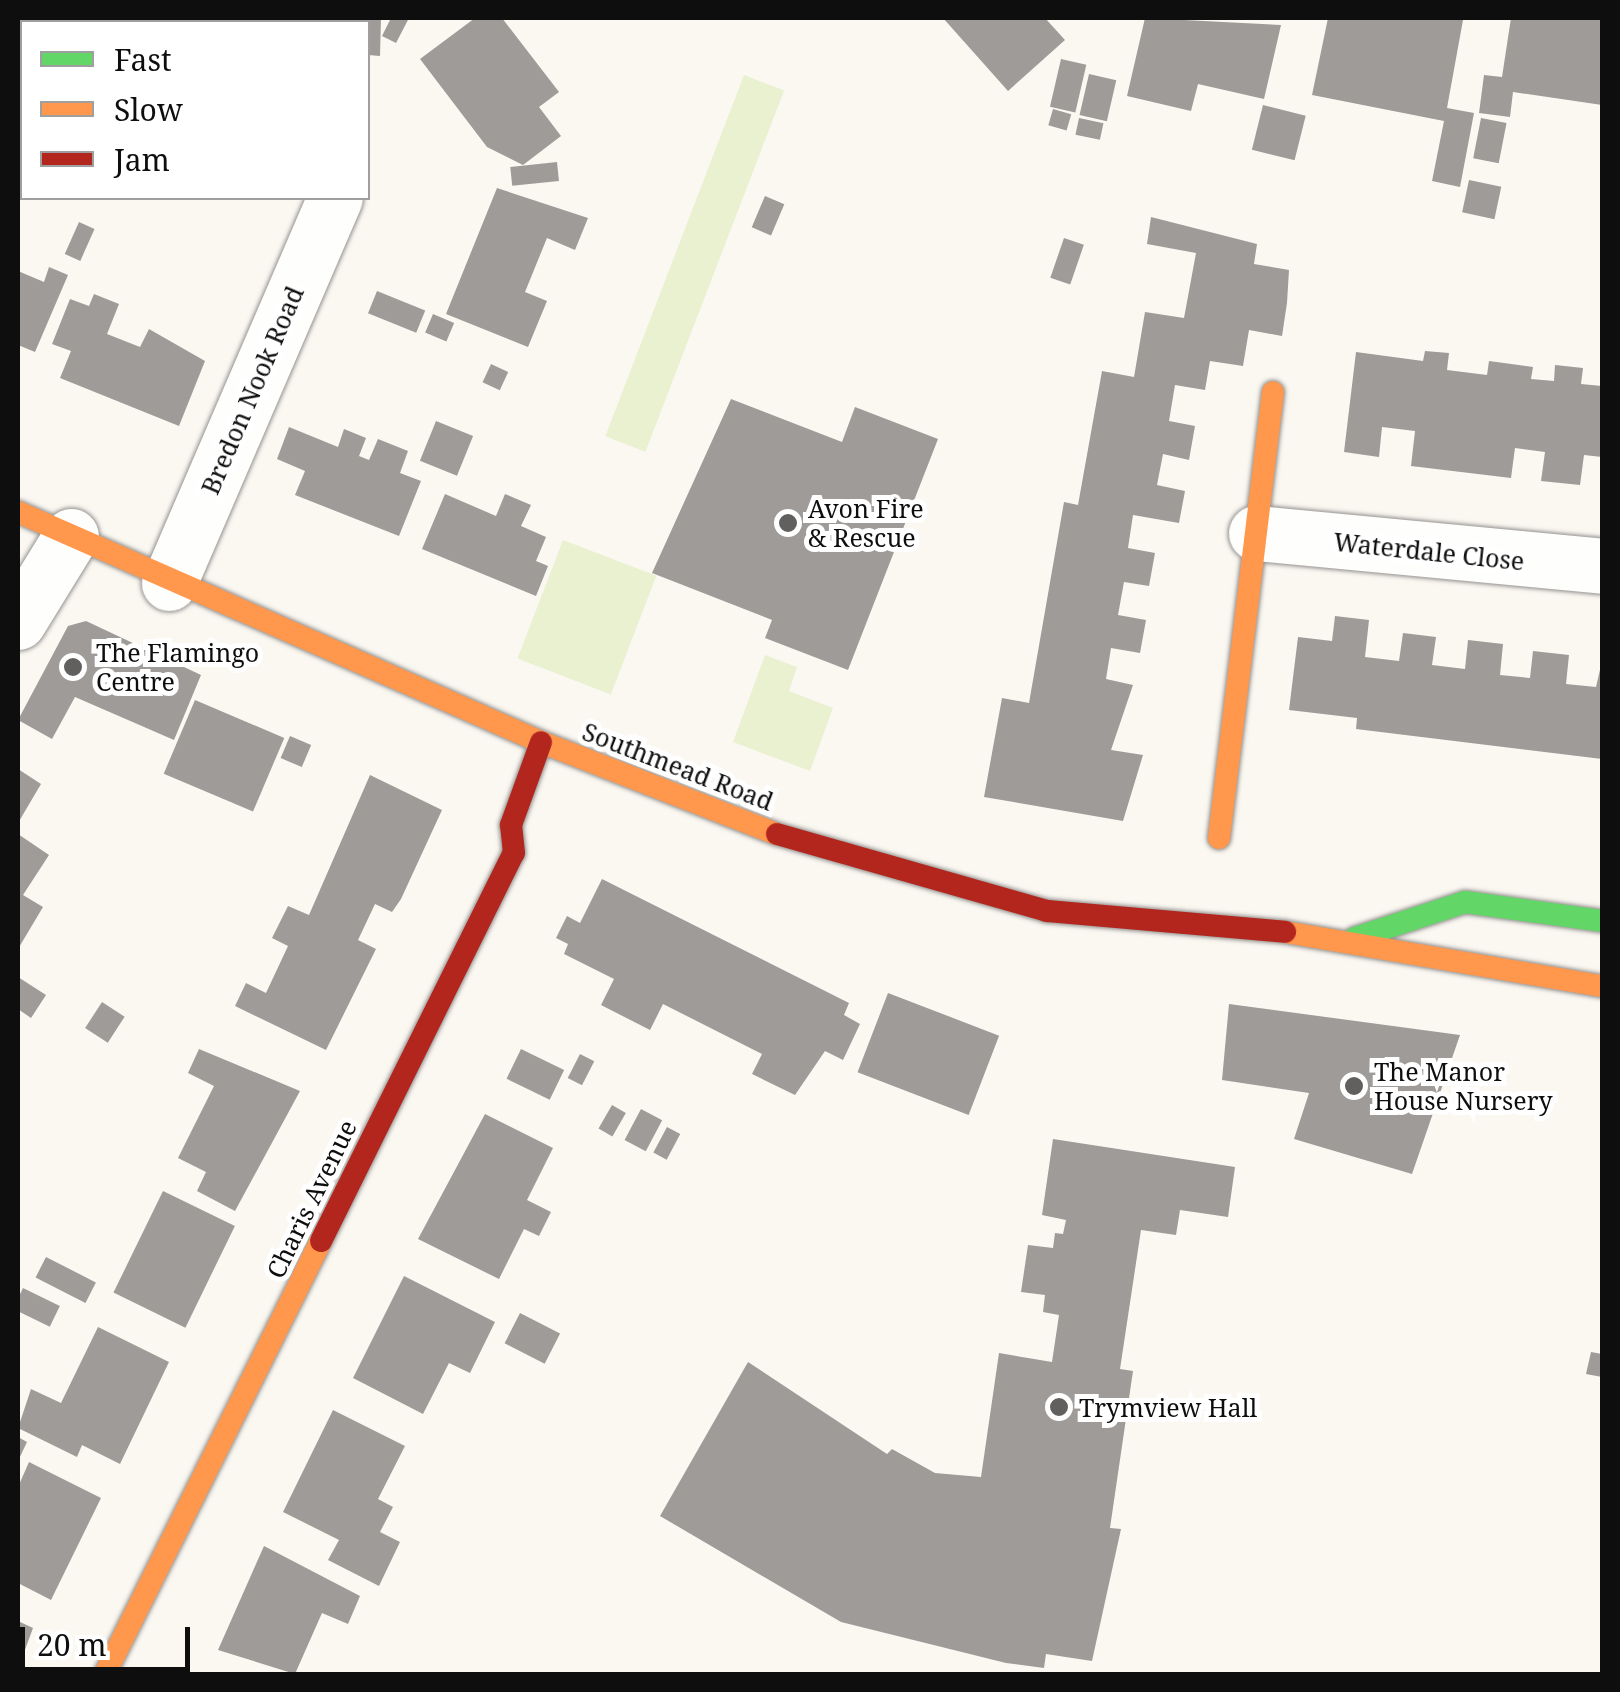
<!DOCTYPE html>
<style>
body{margin:0}
#map{position:relative;width:1620px;height:1692px;overflow:hidden;background:#fbf8f2;font-family:"Noto Serif",serif}
div>[style]{position:absolute}
.green>*{inset:0;background:#e9f1d1;transform-origin:0 0}
.building>*{inset:0;background:#9e9b98;transform-origin:0 0}
.roads{filter:drop-shadow(0 0 2px #959391) drop-shadow(0 0 2px #959391)}
.street>*{height:55px;margin:-27.5px;padding:0 27.5px;transform-origin:27.5px;border-radius:27.5px;background:#fefefd}
.fast>*{height:22px;margin:-11px;padding:0 11px;transform-origin:11px;border-radius:11px;background:#63d668}
.slow>*{height:22px;margin:-11px;padding:0 11px;transform-origin:11px;border-radius:11px;background:#ff974d}
.jam>*{height:22px;margin:-11px;padding:0 11px;transform-origin:11px;border-radius:11px;background:#b3261e}
.dots>*{width:28px;height:28px;translate:-50% -50%;box-sizing:border-box;border:5px solid #fff;border-radius:50%}
span{translate:-50% -50%;white-space:nowrap;text-align:center;line-height:1.15;-webkit-text-stroke:10px #fff;paint-order:stroke}
.street-label{font-size:25px;color:#0e0e0e}
.poi-label{font-size:25px;color:#0e0e0e}
.left{translate:0 -50%;text-align:left}
.frame{position:absolute;inset:0;border:20px solid #0e0e0e;pointer-events:none}
.legend{position:absolute;left:20px;top:20px;width:350px;height:180px;box-sizing:border-box;background:#fff;border:2px solid #9f9f9f;margin:0;padding:12px 18px;list-style:none;font-size:30px;color:#0e0e0e}
.legend li{display:flex;align-items:center;gap:20px;height:50px}
.legend b{width:50px;border:2px solid #9f9f9f}
.scale{position:absolute;left:20px;top:1627px;width:170px;height:45px;box-sizing:border-box;border:5px solid #0e0e0e;border-top:0;padding-left:12px;font-size:30px;line-height:35px;white-space:nowrap;color:#0e0e0e;-webkit-text-stroke:8px #fff;paint-order:stroke}
</style>
<div id="map">
<div class="green">
<div style="left:744px;top:75px;width:43px;height:387px;rotate:21deg"></div>
<div style="left:563px;top:540px;width:100px;height:127px;rotate:21deg"></div>
<div style="clip-path:polygon(765px 655px,797px 667px,789px 691px,833px 708px,810px 771px,733px 742px)"></div>
</div>
<div class="building">
<div style="clip-path:polygon(264px 18px,381px 18px,380px 56px,368px 55px,368px 22px)"></div>
<div style="clip-path:polygon(391px 18px,409px 18px,396px 43px,382px 36px)"></div>
<div style="clip-path:polygon(475px 18px,502px 18px,559px 92px,539px 107px,561px 136px,523px 165px,487px 147px,420px 59px)"></div>
<div style="clip-path:polygon(943px 18px,1045px 18px,1065px 40px,1008px 91px)"></div>
<div style="clip-path:polygon(1145px 18px,1281px 25px,1264px 99px,1198px 84px,1191px 111px,1127px 96px)"></div>
<div style="clip-path:polygon(1328px 18px,1463px 20px,1447px 108px,1474px 113px,1460px 187px,1432px 181px,1444px 121px,1312px 95px)"></div>
<div style="clip-path:polygon(1511px 18px,1602px 18px,1602px 105px,1513px 92px,1510px 117px,1479px 113px,1484px 75px,1502px 77px)"></div>
<div style="left:1061px;top:59px;width:26px;height:49px;rotate:13deg"></div>
<div style="left:1089px;top:74px;width:28px;height:42px;rotate:13deg"></div>
<div style="left:1263px;top:105px;width:44px;height:46px;rotate:14deg"></div>
<div style="left:1053px;top:109px;width:19px;height:17px;rotate:16deg"></div>
<div style="left:1079px;top:118px;width:25px;height:17px;rotate:12deg"></div>
<div style="left:1481px;top:118px;width:26px;height:41px;rotate:11deg"></div>
<div style="left:557px;top:162px;width:19px;height:47px;rotate:84deg"></div>
<div style="left:1469px;top:180px;width:33px;height:33px;rotate:12deg"></div>
<div style="clip-path:polygon(497px 188px,588px 218px,575px 250px,547px 238px,525px 292px,547px 301px,528px 347px,446px 314px)"></div>
<div style="left:765px;top:196px;width:21px;height:34px;rotate:23deg"></div>
<div style="clip-path:polygon(1151px 217px,1257px 244px,1254px 264px,1289px 270px,1287px 303px,1282px 336px,1249px 330px,1243px 366px,1210px 361px,1205px 390px,1175px 385px,1169px 421px,1195px 426px,1189px 460px,1163px 454px,1157px 485px,1185px 491px,1179px 523px,1133px 515px,1128px 548px,1155px 553px,1149px 586px,1124px 582px,1118px 615px,1146px 620px,1140px 653px,1111px 648px,1106px 679px,1133px 685px,1111px 750px,1143px 755px,1123px 821px,984px 797px,1002px 698px,1029px 703px,1064px 502px,1078px 505px,1102px 371px,1134px 377px,1145px 312px,1184px 318px,1196px 253px,1147px 244px)"></div>
<div style="left:79px;top:222px;width:17px;height:35px;rotate:24deg"></div>
<div style="left:1064px;top:238px;width:21px;height:42px;rotate:19deg"></div>
<div style="clip-path:polygon(49px 267px,68px 275px,35px 352px,18px 345px,18px 271px,44px 282px)"></div>
<div style="left:377px;top:291px;width:52px;height:24px;rotate:22deg"></div>
<div style="clip-path:polygon(94px 294px,119px 304px,107px 334px,140px 347px,149px 329px,205px 361px,179px 426px,60px 378px,71px 351px,52px 344px,70px 299px,89px 306px)"></div>
<div style="left:433px;top:314px;width:23px;height:20px;rotate:23deg"></div>
<div style="clip-path:polygon(1425px 351px,1449px 353px,1447px 370px,1487px 375px,1489px 361px,1533px 367px,1531px 379px,1554px 381px,1555px 365px,1583px 368px,1581px 384px,1602px 386px,1602px 457px,1584px 455px,1580px 485px,1541px 481px,1545px 452px,1515px 448px,1511px 478px,1411px 466px,1415px 431px,1382px 427px,1379px 457px,1344px 452px,1356px 352px,1423px 361px)"></div>
<div style="left:491px;top:364px;width:19px;height:20px;rotate:25deg"></div>
<div style="clip-path:polygon(731px 399px,842px 442px,855px 407px,938px 439px,848px 670px,765px 638px,772px 620px,652px 573px)"></div>
<div style="left:436px;top:421px;width:40px;height:43px;rotate:22deg"></div>
<div style="clip-path:polygon(289px 427px,338px 447px,344px 429px,366px 438px,359px 456px,369px 460px,378px 439px,408px 451px,400px 473px,421px 481px,399px 536px,295px 495px,305px 471px,277px 459px)"></div>
<div style="clip-path:polygon(445px 494px,496px 516px,505px 494px,531px 505px,521px 526px,546px 537px,536px 561px,548px 566px,536px 596px,422px 549px)"></div>
<div style="clip-path:polygon(1335px 616px,1369px 620px,1365px 657px,1399px 661px,1403px 633px,1436px 637px,1432px 665px,1465px 669px,1468px 640px,1503px 644px,1500px 675px,1530px 678px,1533px 651px,1569px 655px,1566px 684px,1596px 687px,1602px 661px,1602px 759px,1356px 729px,1357px 718px,1289px 710px,1298px 637px,1332px 641px)"></div>
<div style="clip-path:polygon(86px 621px,201px 675px,174px 740px,75px 697px,52px 739px,18px 720px,68px 626px)"></div>
<div style="left:195px;top:700px;width:97px;height:80px;rotate:23deg"></div>
<div style="left:290px;top:736px;width:23px;height:24px;rotate:23deg"></div>
<div style="clip-path:polygon(18px 769px,41px 784px,18px 823px)"></div>
<div style="clip-path:polygon(370px 775px,442px 810px,401px 899px,392px 912px,375px 904px,358px 940px,376px 949px,326px 1050px,235px 1006px,246px 983px,266px 993px,288px 946px,272px 938px,288px 906px,309px 915px)"></div>
<div style="clip-path:polygon(18px 834px,49px 855px,23px 895px,43px 907px,18px 949px)"></div>
<div style="clip-path:polygon(602px 879px,849px 1003px,844px 1015px,860px 1024px,843px 1060px,825px 1051px,795px 1095px,752px 1074px,762px 1054px,663px 1004px,650px 1030px,601px 1005px,614px 979px,564px 954px,568px 944px,556px 938px,567px 916px,580px 923px)"></div>
<div style="clip-path:polygon(18px 977px,46px 995px,31px 1018px,18px 1009px)"></div>
<div style="left:888px;top:993px;width:119px;height:85px;rotate:21deg"></div>
<div style="left:102px;top:1002px;width:27px;height:31px;rotate:33deg"></div>
<div style="clip-path:polygon(1229px 1004px,1460px 1035px,1412px 1174px,1294px 1139px,1309px 1093px,1222px 1080px)"></div>
<div style="clip-path:polygon(199px 1049px,300px 1091px,235px 1211px,197px 1191px,206px 1172px,178px 1158px,214px 1086px,188px 1073px)"></div>
<div style="left:521px;top:1049px;width:48px;height:33px;rotate:26deg"></div>
<div style="left:580px;top:1054px;width:16px;height:27px;rotate:27deg"></div>
<div style="left:612px;top:1105px;width:16px;height:27px;rotate:30deg"></div>
<div style="left:641px;top:1109px;width:24px;height:35px;rotate:28deg"></div>
<div style="clip-path:polygon(485px 1114px,553px 1148px,527px 1200px,551px 1212px,539px 1236px,524px 1229px,499px 1279px,418px 1239px)"></div>
<div style="left:667px;top:1127px;width:15px;height:29px;rotate:28deg"></div>
<div style="clip-path:polygon(1053px 1139px,1235px 1167px,1228px 1217px,1180px 1210px,1176px 1235px,1141px 1230px,1120px 1369px,1133px 1371px,1110px 1528px,1121px 1529px,1092px 1661px,1046px 1654px,1044px 1668px,1006px 1663px,841px 1622px,660px 1516px,748px 1362px,887px 1454px,892px 1449px,935px 1473px,981px 1477px,999px 1353px,1052px 1362px,1059px 1315px,1043px 1312px,1045px 1295px,1021px 1292px,1028px 1245px,1053px 1248px,1055px 1233px,1063px 1234px,1066px 1220px,1042px 1215px)"></div>
<div style="left:163px;top:1191px;width:80px;height:113px;rotate:26deg"></div>
<div style="left:46px;top:1257px;width:56px;height:23px;rotate:27deg"></div>
<div style="clip-path:polygon(404px 1276px,495px 1322px,470px 1373px,449px 1363px,423px 1414px,353px 1378px)"></div>
<div style="left:23px;top:1288px;width:41px;height:23px;rotate:26deg"></div>
<div style="left:520px;top:1313px;width:45px;height:34px;rotate:27deg"></div>
<div style="clip-path:polygon(98px 1327px,169px 1362px,120px 1464px,82px 1445px,77px 1457px,18px 1428px,31px 1389px,61px 1403px)"></div>
<div style="clip-path:polygon(1591px 1352px,1602px 1354px,1602px 1377px,1586px 1374px)"></div>
<div style="clip-path:polygon(333px 1410px,405px 1446px,378px 1499px,393px 1507px,380px 1532px,400px 1542px,379px 1586px,328px 1560px,339px 1540px,283px 1512px)"></div>
<div style="clip-path:polygon(18px 1437px,27px 1442px,18px 1461px)"></div>
<div style="clip-path:polygon(29px 1462px,101px 1498px,51px 1600px,18px 1583px,18px 1487px)"></div>
<div style="clip-path:polygon(264px 1546px,360px 1596px,348px 1624px,322px 1613px,295px 1674px,218px 1650px)"></div>
<div style="clip-path:polygon(18px 1621px,33px 1628px,18px 1669px)"></div>
</div>
<div class="roads">
<div class="street">
<div style="left:1256px;top:533px;width:348px;rotate:5.4deg"></div>
<div style="left:169px;top:583px;width:419px;rotate:-66.7deg"></div>
<div style="left:18px;top:622px;width:101px;rotate:-58.4deg"></div>
</div>
<div class="fast">
<div style="left:1355px;top:938px;width:116px;rotate:-18.1deg"></div>
<div style="left:1465px;top:902px;width:138px;rotate:7.9deg"></div>
</div>
<div class="slow">
<div style="left:18px;top:512px;width:571px;rotate:23.74deg"></div>
<div style="left:541px;top:742px;width:253px;rotate:21.3deg"></div>
<div style="left:1219px;top:838px;width:449px;rotate:-83.1deg"></div>
<div style="left:1285px;top:932px;width:322px;rotate:9.7deg"></div>
<div style="left:105px;top:1674px;width:484px;rotate:-63.5deg"></div>
</div>
<div class="jam">
<div style="left:777px;top:834px;width:281px;rotate:15.9deg"></div>
<div style="left:1047px;top:911px;width:239px;rotate:5deg"></div>
<div style="left:321px;top:1241px;width:433px;rotate:-63.6deg"></div>
<div style="left:514px;top:853px;width:28px;rotate:-96deg"></div>
<div style="left:511px;top:825px;width:88px;rotate:-70.1deg"></div>
</div>
</div>
<div class="dots">
<div style="left:788px;top:523px;background:#61605e"></div>
<div style="left:73px;top:667px;background:#61605e"></div>
<div style="left:1354px;top:1086px;background:#61605e"></div>
<div style="left:1059px;top:1407px;background:#61605e"></div>
</div>
<div class="street-label">
<span style="left:252px;top:390px;rotate:-67deg">Bredon Nook Road</span>
<span style="left:1429px;top:551px;rotate:6deg">Waterdale Close</span>
<span style="left:678px;top:766px;rotate:21deg">Southmead Road</span>
<span style="left:311px;top:1199px;rotate:-64deg">Charis Avenue</span>
</div>
<div class="poi-label">
<span class="left" style="left:808px;top:523px">Avon Fire<br>&amp; Rescue</span>
<span class="left" style="left:96px;top:667px">The Flamingo<br>Centre</span>
<span class="left" style="left:1374px;top:1086px">The Manor<br>House Nursery</span>
<span class="left" style="left:1079px;top:1407px">Trymview Hall</span>
</div>
<div class="frame"></div>
<ul class="legend">
<li><b style="height:12px;background:#63d668"></b>Fast</li>
<li><b style="height:12px;background:#ff974d"></b>Slow</li>
<li><b style="height:12px;background:#b3261e"></b>Jam</li>
</ul>
<div class="scale">20 m</div>
</div>
